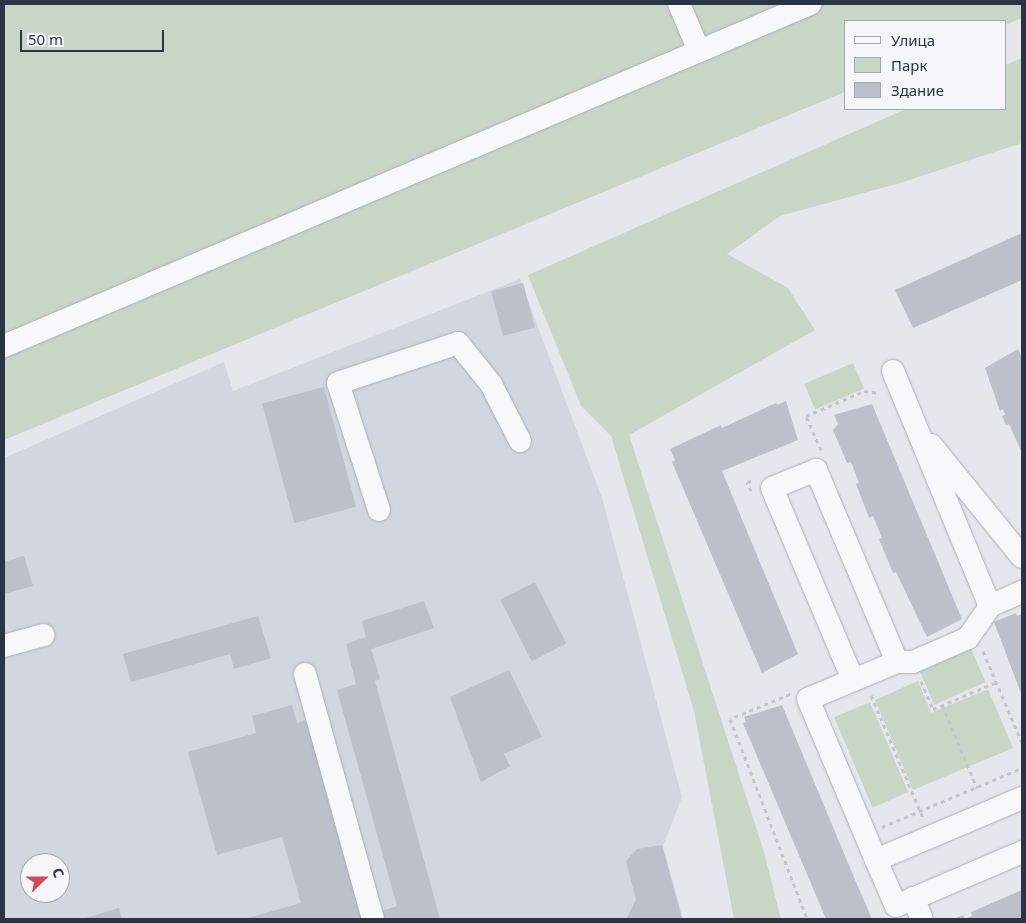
<!DOCTYPE html>
<meta charset="utf-8">
<style>
body{margin:0}
#map{position:relative;width:1026px;height:923px;overflow:hidden;background:#e4e7ec;font-family:"Noto Sans",sans-serif}
div>[style]{position:absolute}
.built>*{inset:0;background:#d2d6de}
.green>*{inset:0;background:#c9d6c5;transform-origin:0 0}
.building>*{inset:0;background:#bbc0ca;transform-origin:0 0}
.path>*{height:3px;margin-top:-1.5px;transform-origin:0;background:repeating-linear-gradient(90deg,#c2c5cb 0 4px,transparent 0 8px)}
.roads{filter:drop-shadow(0 0 1px #a9aeb7) drop-shadow(0 0 1px #a9aeb7)}
.minor>*{height:22px;margin:-11px;padding:0 11px;transform-origin:11px;border-radius:11px;background:#f7f8fa}
span{translate:-50% -50%;white-space:nowrap;text-align:center;line-height:1.15;-webkit-text-stroke:4.5px #f4f6f9;paint-order:stroke}
.frame{position:absolute;inset:0;border:5px solid #2b3445;pointer-events:none}
.legend{position:absolute;left:844px;top:20px;width:162px;height:90px;box-sizing:border-box;background:#f4f6f9;border:1px solid #a4a8b1;margin:0;padding:6px 9px;list-style:none;font-size:15px;color:#2b3445}
.legend li{display:flex;align-items:center;gap:10px;height:25px}
.legend b{width:25px;border:1px solid #a4a8b1}
.north{position:absolute;left:20px;top:853px;width:50px;height:50px;box-sizing:border-box;background:#f4f6f9;border:1px solid #a4a8b1;border-radius:50%;rotate:68deg;font-size:14px;font-weight:700;line-height:20px;text-align:center;color:#2b3445}
.north::after{content:'';display:block;margin:auto;width:18px;height:22px;background:#d1495b;clip-path:polygon(50% 0,100% 100%,50% 72%,0 100%)}
.scale{position:absolute;left:20px;top:30px;width:144px;height:22px;box-sizing:border-box;border:2px solid #2b3445;border-top:0;padding-left:6px;font-size:15px;line-height:18px;white-space:nowrap;color:#2b3445;-webkit-text-stroke:4px #f4f6f9;paint-order:stroke}
</style>
<div id="map">
<div class="built">
<div style="clip-path:polygon(evenodd,520px 279px,602px 498px,682px 797px,663px 846px,683px 919px,4px 919px,4px 458px,224px 362px,233px 391px,520px 279px,30px 863px,60px 863px,60px 893px,30px 893px,30px 863px)"></div>
</div>
<div class="green">
<div style="clip-path:polygon(4px 4px,1022px 4px,1022px 18px,1005px 25px,1005px 21px,845px 21px,845px 92px,4px 440px)"></div>
<div style="clip-path:polygon(1022px 58px,1022px 143px,900px 183px,780px 216px,727px 254px,788px 288px,815px 330px,629px 435px,764px 852px,781px 919px,734px 919px,694px 711px,611px 436px,581px 406px,528px 275px,906px 109px,1005px 109px,1005px 65px)"></div>
<div style="left:853px;top:363px;width:28px;height:53px;rotate:67deg"></div>
<div style="left:971px;top:649px;width:36px;height:56px;rotate:66deg"></div>
<div style="clip-path:polygon(918px 681px,931px 713px,988px 689px,1013px 748px,913px 790px,875px 700px)"></div>
<div style="left:870px;top:702px;width:98px;height:39px;rotate:67deg"></div>
</div>
<div class="building">
<div style="clip-path:polygon(1022px 233px,1022px 280px,913px 328px,895px 290px)"></div>
<div style="left:523px;top:283px;width:46px;height:33px;rotate:75deg"></div>
<div style="clip-path:polygon(1018px 349px,1022px 358px,1022px 453px,1009px 424px,1006px 425px,1002px 416px,1005px 415px,1003px 409px,1000px 411px,985px 368px)"></div>
<div style="left:324px;top:387px;width:124px;height:64px;rotate:75deg"></div>
<div style="clip-path:polygon(786px 401px,798px 440px,722px 471px,798px 654px,762px 673px,672px 462px,675px 460px,670px 449px,721px 425px,722px 428px,776px 403px,777px 405px)"></div>
<div style="clip-path:polygon(872px 404px,962px 619px,927px 637px,896px 572px,893px 573px,879px 539px,882px 538px,873px 516px,869px 518px,856px 484px,859px 483px,851px 462px,847px 463px,833px 430px,838px 424px,834px 415px)"></div>
<div style="clip-path:polygon(24px 556px,33px 586px,4px 594px,4px 562px)"></div>
<div style="left:535px;top:582px;width:69px;height:39px;rotate:63deg"></div>
<div style="clip-path:polygon(424px 601px,434px 628px,371px 649px,380px 679px,375px 681px,440px 919px,381px 919px,379px 912px,397px 906px,337px 690px,356px 684px,346px 644px,366px 637px,362px 621px)"></div>
<div style="clip-path:polygon(1016px 613px,1017px 616px,1022px 614px,1022px 696px,994px 622px)"></div>
<div style="clip-path:polygon(258px 616px,271px 658px,234px 669px,230px 654px,131px 682px,123px 654px)"></div>
<div style="clip-path:polygon(509px 670px,542px 737px,504px 754px,510px 766px,481px 782px,450px 697px)"></div>
<div style="clip-path:polygon(292px 705px,297px 723px,306px 720px,363px 919px,244px 919px,301px 903px,282px 837px,217px 855px,188px 752px,256px 733px,252px 716px)"></div>
<div style="clip-path:polygon(782px 705px,856px 882px,872px 919px,826px 919px,743px 723px,746px 722px,744px 717px)"></div>
<div style="clip-path:polygon(662px 845px,682px 919px,626px 919px,636px 900px,626px 861px,637px 849px)"></div>
<div style="clip-path:polygon(1022px 890px,1022px 919px,954px 919px,963px 915px,965px 919px,972px 916px,971px 912px)"></div>
<div style="clip-path:polygon(119px 908px,122px 919px,82px 919px)"></div>
</div>
<div class="path">
<div style="left:821px;top:450px;width:37px;rotate:-114deg"></div>
<div style="left:806px;top:416px;width:63px;rotate:-23.3deg"></div>
<div style="left:864px;top:391px;width:16px;rotate:7deg"></div>
<div style="left:751px;top:491px;width:10px;rotate:-114deg"></div>
<div style="left:747px;top:482px;width:7px;rotate:-16deg"></div>
<div style="left:983px;top:651px;width:100px;rotate:67deg"></div>
<div style="left:921px;top:681px;width:30px;rotate:67deg"></div>
<div style="left:933px;top:709px;width:69px;rotate:-22.9deg"></div>
<div style="left:790px;top:694px;width:65px;rotate:157.4deg"></div>
<div style="left:730px;top:719px;width:214px;rotate:68.9deg"></div>
<div style="left:871px;top:695px;width:134px;rotate:67.1deg"></div>
<div style="left:942px;top:705px;width:90px;rotate:67.1deg"></div>
<div style="left:882px;top:827px;width:152px;rotate:-22.9deg"></div>
</div>
<div class="roads">
<div class="minor">
<div style="left:679px;top:4px;width:51px;rotate:66.9deg"></div>
<div style="left:4px;top:346px;width:876px;rotate:-22.99deg"></div>
<div style="left:893px;top:371px;width:254px;rotate:67.6deg"></div>
<div style="left:931px;top:445px;width:144px;rotate:50.9deg"></div>
<div style="left:379px;top:510px;width:133px;rotate:-107.9deg"></div>
<div style="left:338px;top:383px;width:126px;rotate:-18.4deg"></div>
<div style="left:458px;top:343px;width:53px;rotate:51.2deg"></div>
<div style="left:491px;top:384px;width:64px;rotate:63deg"></div>
<div style="left:4px;top:646px;width:41px;rotate:-15.4deg"></div>
<div style="left:305px;top:674px;width:254px;rotate:74.5deg"></div>
<div style="left:853px;top:680px;width:208px;rotate:-112.9deg"></div>
<div style="left:772px;top:488px;width:48px;rotate:-22.2deg"></div>
<div style="left:816px;top:470px;width:208px;rotate:67.1deg"></div>
<div style="left:1022px;top:798px;width:159px;rotate:157deg"></div>
<div style="left:876px;top:860px;width:50px;rotate:66.5deg"></div>
<div style="left:896px;top:906px;width:137px;rotate:-23.2deg"></div>
<div style="left:876px;top:860px;width:175px;rotate:-112.9deg"></div>
<div style="left:808px;top:699px;width:96px;rotate:-22.6deg"></div>
<div style="left:897px;top:662px;width:16px"></div>
<div style="left:913px;top:662px;width:60px;rotate:-23.6deg"></div>
<div style="left:968px;top:638px;width:39px;rotate:-55deg"></div>
<div style="left:990px;top:606px;width:35px;rotate:-24deg"></div>
<div style="left:913px;top:898px;width:23px;rotate:67deg"></div>
</div>
</div>
<div class="frame"></div>
<ul class="legend">
<li><b style="height:6px;background:#f7f8fa"></b>Улица</li>
<li><b style="height:14px;background:#c9d6c5"></b>Парк</li>
<li><b style="height:14px;background:#bbc0ca"></b>Здание</li>
</ul>
<div class="north">С</div>
<div class="scale">50 m</div>
</div>
